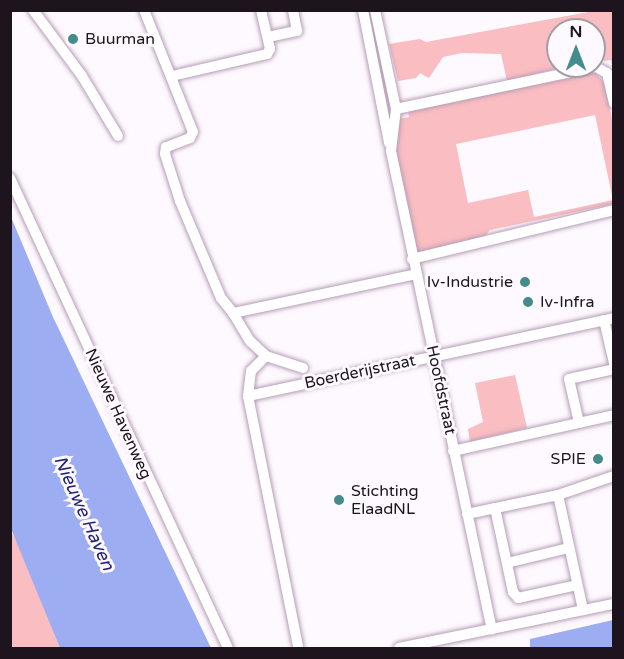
<!DOCTYPE html>
<style>
body{margin:0}
#map{position:relative;width:624px;height:659px;overflow:hidden;background:#fef9fe;font-family:"Varela Round",sans-serif}
div>[style]{position:absolute}
.green>*{inset:0;background:#fabdc1}
.water>*{inset:0;background:#9dadf1}
.roads{filter:drop-shadow(0 0 2px #b59db7) drop-shadow(0 0 2px #b59db7)}
.minor>*{height:10px;margin:-5px;padding:0 5px;transform-origin:5px;border-radius:5px;background:#fff}
.dots>*{width:16px;height:16px;translate:-50% -50%;box-sizing:border-box;border:3px solid #fef9fe;border-radius:50%}
span{translate:-50% -50%;white-space:nowrap;text-align:center;line-height:1.15;-webkit-text-stroke:6px #fef9fe;paint-order:stroke}
.poi-label{font-size:16px;color:#1d141d}
.left{translate:0 -50%;text-align:left}
.right{translate:-100% -50%;text-align:right}
.street-label{font-size:16px;color:#1d141d}
.water-label{font-size:18px;color:#212673;font-style:italic}
.frame{position:absolute;inset:0;border:12px solid #1d141d;pointer-events:none}
.north{position:absolute;left:546px;top:18px;width:60px;height:60px;box-sizing:border-box;background:#fef9fe;border:2px solid #a49da4;border-radius:50%;rotate:0deg;font-size:16px;font-weight:700;line-height:24px;text-align:center;color:#1d141d}
.north::after{content:'';display:block;margin:auto;width:21px;height:27px;background:#438b8d;clip-path:polygon(50% 0,100% 100%,50% 72%,0 100%)}
</style>
<div id="map">
<div class="green">
<div style="clip-path:polygon(594px 11px,613px 11px,613px 74px,611px 60px,604px 61px,602px 52px,594px 53px,594px 30px,558px 30px,558px 66px,567px 66px,507px 81px,501px 54px,462px 53px,443px 57px,429px 78px,420px 73px,416px 78px,398px 81px,389px 44px,420px 39px,426px 42px)"></div>
<div style="clip-path:polygon(evenodd,595px 73px,604px 82px,613px 123px,613px 204px,490px 230px,485px 236px,417px 253px,395px 151px,399px 119px,409px 117px,408px 111px,595px 73px,595px 115px,613px 200px,534px 217px,528px 190px,468px 203px,456px 144px,595px 115px)"></div>
<div style="clip-path:polygon(515px 375px,527px 428px,470px 442px,468px 429px,483px 422px,475px 383px)"></div>
<div style="clip-path:polygon(10px 529px,23px 555px,60px 648px,11px 648px)"></div>
</div>
<div class="water">
<div style="clip-path:polygon(11px 217px,53px 317px,211px 648px,60px 648px,11px 529px)"></div>
<div style="clip-path:polygon(613px 620px,613px 648px,530px 648px,530px 639px)"></div>
</div>
<div class="roads">
<div class="minor">
<div style="left:33px;top:10px;width:82px;rotate:53.4deg"></div>
<div style="left:82px;top:76px;width:70px;rotate:59deg"></div>
<div style="left:144px;top:10px;width:131px;rotate:68.1deg"></div>
<div style="left:193px;top:132px;width:7px;rotate:117deg"></div>
<div style="left:190px;top:138px;width:26px;rotate:159deg"></div>
<div style="left:166px;top:147px;width:7px;rotate:98deg"></div>
<div style="left:165px;top:154px;width:49px;rotate:72.3deg"></div>
<div style="left:180px;top:201px;width:105px;rotate:67.1deg"></div>
<div style="left:221px;top:298px;width:19px;rotate:51deg"></div>
<div style="left:233px;top:313px;width:187px;rotate:-12deg"></div>
<div style="left:363px;top:10px;width:136px;rotate:78.9deg"></div>
<div style="left:375px;top:10px;width:101px;rotate:78deg"></div>
<div style="left:396px;top:109px;width:42px;rotate:96.8deg"></div>
<div style="left:391px;top:151px;width:489px;rotate:78.1deg"></div>
<div style="left:268px;top:37px;width:30px;rotate:-12deg"></div>
<div style="left:297px;top:31px;width:21px;rotate:-101deg"></div>
<div style="left:172px;top:76px;width:98px;rotate:-13deg"></div>
<div style="left:267px;top:54px;width:6px;rotate:-59deg"></div>
<div style="left:270px;top:49px;width:40px;rotate:-103deg"></div>
<div style="left:396px;top:109px;width:204px;rotate:-11.9deg"></div>
<div style="left:596px;top:67px;width:13px;rotate:29deg"></div>
<div style="left:607px;top:73px;width:31px;rotate:77deg"></div>
<div style="left:10px;top:178px;width:518px;rotate:65.12deg"></div>
<div style="left:412px;top:259px;width:208px;rotate:-13.6deg"></div>
<div style="left:233px;top:313px;width:33px;rotate:59deg"></div>
<div style="left:250px;top:341px;width:22px;rotate:43deg"></div>
<div style="left:266px;top:356px;width:39px;rotate:18deg"></div>
<div style="left:604px;top:320px;width:44px;rotate:76.9deg"></div>
<div style="left:266px;top:356px;width:21px;rotate:135deg"></div>
<div style="left:251px;top:371px;width:25px;rotate:97deg"></div>
<div style="left:248px;top:396px;width:255px;rotate:78.7deg"></div>
<div style="left:248px;top:396px;width:374px;rotate:-12deg"></div>
<div style="left:579px;top:423px;width:45px;rotate:-102.8deg"></div>
<div style="left:569px;top:379px;width:46px;rotate:-12.5deg"></div>
<div style="left:453px;top:451px;width:165px;rotate:-12.6deg"></div>
<div style="left:558px;top:495px;width:118px;rotate:77.7deg"></div>
<div style="left:495px;top:508px;width:86px;rotate:77.9deg"></div>
<div style="left:513px;top:592px;width:8px;rotate:50deg"></div>
<div style="left:518px;top:598px;width:60px;rotate:-12.4deg"></div>
<div style="left:467px;top:514px;width:93px;rotate:-11.8deg"></div>
<div style="left:558px;top:495px;width:59px;rotate:-18.7deg"></div>
<div style="left:507px;top:563px;width:64px;rotate:-13.6deg"></div>
<div style="left:399px;top:648px;width:219px;rotate:-11.6deg"></div>
</div>
</div>
<div class="dots">
<div style="left:73px;top:39px;background:#438b8d"></div>
<div style="left:525px;top:282px;background:#438b8d"></div>
<div style="left:528px;top:302px;background:#438b8d"></div>
<div style="left:598px;top:459px;background:#438b8d"></div>
<div style="left:339px;top:500px;background:#438b8d"></div>
</div>
<div class="poi-label">
<span class="left" style="left:85px;top:39px">Buurman</span>
<span class="right" style="left:513px;top:282px">Iv-Industrie</span>
<span class="left" style="left:540px;top:302px">Iv-Infra</span>
<span class="right" style="left:586px;top:459px">SPIE</span>
<span class="left" style="left:351px;top:500px">Stichting<br>ElaadNL</span>
</div>
<div class="street-label">
<span style="left:360px;top:372px;rotate:-12deg">Boerderijstraat</span>
<span style="left:441px;top:390px;rotate:78deg">Hoofdstraat</span>
<span style="left:118px;top:414px;rotate:66deg">Nieuwe Havenweg</span>
</div>
<div class="water-label">
<span style="left:84px;top:513px;rotate:66deg">Nieuwe Haven</span>
</div>
<div class="frame"></div>
<div class="north">N</div>
</div>
